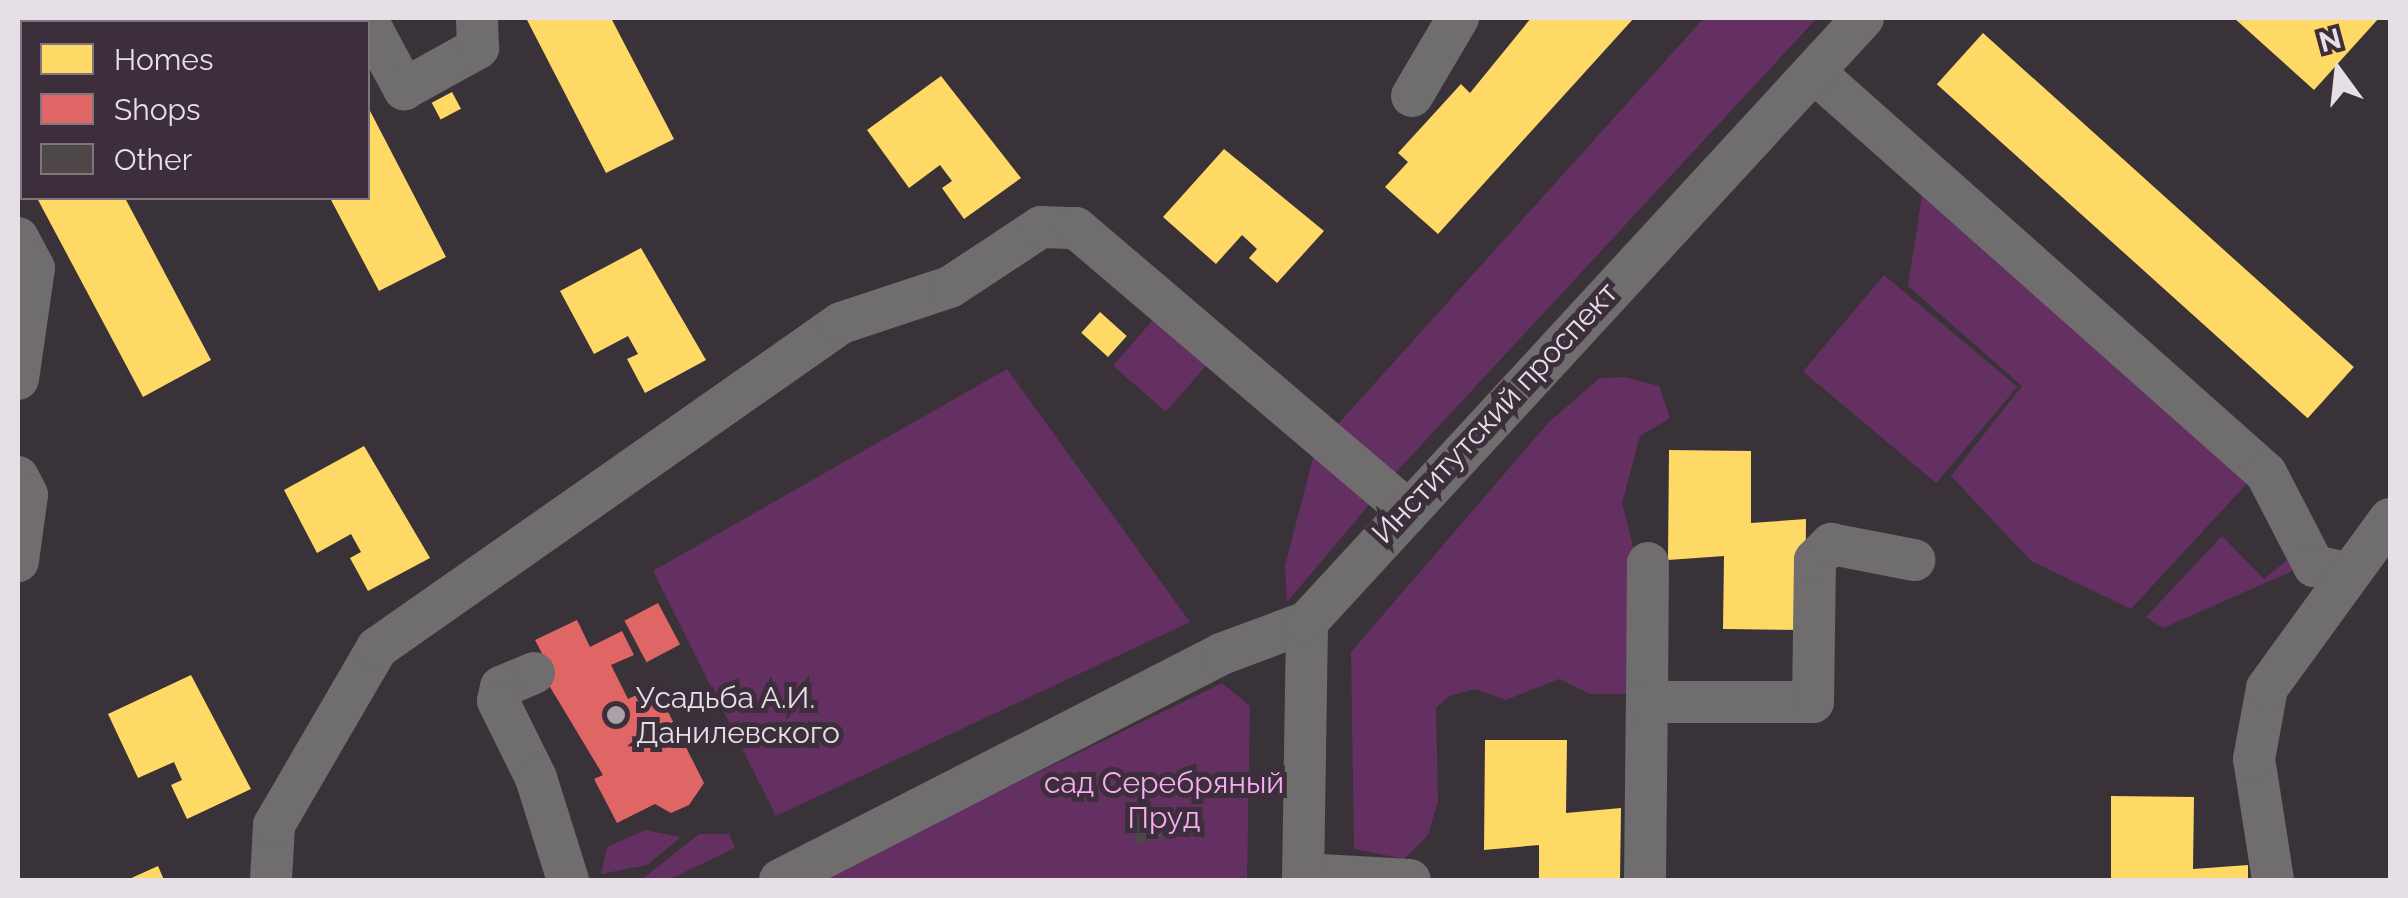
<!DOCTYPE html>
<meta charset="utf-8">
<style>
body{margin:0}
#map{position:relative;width:2408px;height:898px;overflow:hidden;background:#393238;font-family:Raleway,sans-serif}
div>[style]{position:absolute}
.green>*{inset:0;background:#633061;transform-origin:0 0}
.homes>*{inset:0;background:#ffd966;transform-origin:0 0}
.shops>*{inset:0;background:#e06666;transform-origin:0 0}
.building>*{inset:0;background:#4d4747;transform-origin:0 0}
.minor>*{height:42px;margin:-21px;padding:0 21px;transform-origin:21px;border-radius:21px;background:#6f6d6d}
.dots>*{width:28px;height:28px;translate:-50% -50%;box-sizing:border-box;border:5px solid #3c2f3b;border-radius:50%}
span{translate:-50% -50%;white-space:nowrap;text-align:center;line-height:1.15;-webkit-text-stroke:10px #3c2f3b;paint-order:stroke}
.street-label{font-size:30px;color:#e7dfe6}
.poi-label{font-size:30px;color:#e7dfe6}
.left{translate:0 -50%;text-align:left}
.park-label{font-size:30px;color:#f8acf2}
.frame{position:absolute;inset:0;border:20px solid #e7dfe6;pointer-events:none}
.legend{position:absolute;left:20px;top:20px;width:350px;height:180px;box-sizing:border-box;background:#3c2f3b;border:2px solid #80757f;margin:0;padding:12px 18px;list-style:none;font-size:30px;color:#e7dfe6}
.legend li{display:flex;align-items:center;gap:20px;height:50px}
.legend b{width:50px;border:2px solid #80757f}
.north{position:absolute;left:2288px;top:20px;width:100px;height:100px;-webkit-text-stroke:8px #3c2f3b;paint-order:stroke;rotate:345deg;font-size:28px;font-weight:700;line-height:40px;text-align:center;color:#e7dfe6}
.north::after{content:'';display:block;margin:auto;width:35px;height:45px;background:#e7dfe6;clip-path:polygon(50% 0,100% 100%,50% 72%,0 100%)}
</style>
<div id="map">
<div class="green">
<div style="clip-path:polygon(1704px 18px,1817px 18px,1388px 481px,1329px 434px)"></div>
<div style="clip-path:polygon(1924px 183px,2253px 477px,2131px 609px,2031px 561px,1951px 476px,2022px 386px,1908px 286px)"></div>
<div style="left:1884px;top:275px;width:174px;height:126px;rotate:40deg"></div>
<div style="left:1159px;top:313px;width:70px;height:70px;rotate:41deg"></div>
<div style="clip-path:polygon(1007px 369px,1190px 622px,776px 816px,653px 571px)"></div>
<div style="clip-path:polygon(1625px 377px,1659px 386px,1670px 418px,1640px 436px,1622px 503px,1642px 582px,1632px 694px,1590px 694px,1559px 679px,1506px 700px,1475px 689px,1449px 696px,1436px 708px,1438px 801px,1428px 835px,1404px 859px,1354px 849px,1351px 652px,1549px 422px,1600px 378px)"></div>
<div style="clip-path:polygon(1315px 450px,1374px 499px,1287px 602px,1285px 566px)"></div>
<div style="clip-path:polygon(2222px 536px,2264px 579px,2287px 560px,2295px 570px,2163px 628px,2146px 617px)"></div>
<div style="clip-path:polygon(1222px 683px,1250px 706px,1247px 880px,817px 880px)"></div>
<div style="clip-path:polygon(645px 830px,681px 837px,647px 865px,601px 874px,607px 847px)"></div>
<div style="clip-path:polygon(699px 834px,729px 834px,735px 848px,668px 880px,641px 880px)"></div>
</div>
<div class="homes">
<div style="clip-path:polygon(18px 18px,32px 22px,22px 22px,22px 170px)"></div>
<div style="left:235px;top:18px;width:86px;height:5px"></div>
<div style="clip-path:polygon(526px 18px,611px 18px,674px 139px,606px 173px)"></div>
<div style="clip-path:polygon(1531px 18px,1634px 18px,1438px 234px,1385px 187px,1408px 162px,1398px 153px,1461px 84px,1470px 93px)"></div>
<div style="clip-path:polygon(2234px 18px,2379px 18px,2314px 90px)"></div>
<div style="left:1983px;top:33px;width:499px;height:69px;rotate:42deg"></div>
<div style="clip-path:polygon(941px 76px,1021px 178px,964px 219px,942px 188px,952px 181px,940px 165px,909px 188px,867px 130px)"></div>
<div style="left:452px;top:92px;width:19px;height:23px;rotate:62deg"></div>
<div style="clip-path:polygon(368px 107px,446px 257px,379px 291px,330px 198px,368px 198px)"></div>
<div style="clip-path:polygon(1224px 149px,1324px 231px,1277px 283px,1249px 258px,1257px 249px,1242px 235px,1216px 264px,1163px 217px)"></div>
<div style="clip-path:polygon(37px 198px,125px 198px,211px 360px,143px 397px)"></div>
<div style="clip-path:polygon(641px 248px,706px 360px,645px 393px,627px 359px,638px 354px,628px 336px,594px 354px,560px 291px)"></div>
<div style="left:1100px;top:312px;width:36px;height:28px;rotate:42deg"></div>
<div style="clip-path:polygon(364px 446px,430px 558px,368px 591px,350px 558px,361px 552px,351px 534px,317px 553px,284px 490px)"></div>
<div style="clip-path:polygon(1669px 450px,1751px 451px,1751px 523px,1806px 519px,1805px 630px,1723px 629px,1724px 556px,1668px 560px)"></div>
<div style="clip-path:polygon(191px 675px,251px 789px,187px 819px,171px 785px,182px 780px,174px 762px,138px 778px,108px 714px)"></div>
<div style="clip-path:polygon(1485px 740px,1567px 740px,1566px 813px,1621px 808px,1620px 880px,1539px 880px,1539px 845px,1484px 850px)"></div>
<div style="clip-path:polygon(2111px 796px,2194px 797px,2193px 869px,2248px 865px,2248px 880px,2111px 880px)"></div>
<div style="clip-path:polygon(158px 866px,164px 880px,127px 880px)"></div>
</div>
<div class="shops">
<div style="left:658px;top:603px;width:47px;height:38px;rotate:62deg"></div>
<div style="clip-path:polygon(577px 620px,590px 647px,622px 631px,634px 655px,611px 665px,628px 699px,655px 686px,704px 783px,689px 805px,671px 813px,655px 804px,617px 823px,594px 779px,603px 775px,541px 672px,549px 667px,535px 640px)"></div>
</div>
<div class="building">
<div style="left:1158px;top:812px;width:26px;height:28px;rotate:77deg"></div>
</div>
<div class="minor">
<div style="left:366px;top:18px;width:81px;rotate:61.8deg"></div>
<div style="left:404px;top:89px;width:85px;rotate:-29deg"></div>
<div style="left:478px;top:48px;width:30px;rotate:-92deg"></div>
<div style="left:1814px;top:72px;width:604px;rotate:41.58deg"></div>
<div style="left:2266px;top:473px;width:105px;rotate:62.7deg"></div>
<div style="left:2314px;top:566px;width:30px;rotate:12deg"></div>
<div style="left:1412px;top:96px;width:91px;rotate:-59.5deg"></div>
<div style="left:18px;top:238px;width:34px;rotate:62deg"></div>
<div style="left:34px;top:268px;width:112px;rotate:98.2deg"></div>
<div style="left:18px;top:477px;width:20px;rotate:63deg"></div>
<div style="left:27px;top:495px;width:67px;rotate:97.8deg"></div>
<div style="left:534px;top:673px;width:36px;rotate:157deg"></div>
<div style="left:501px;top:687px;width:14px;rotate:102deg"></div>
<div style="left:498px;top:701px;width:86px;rotate:63.7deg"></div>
<div style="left:536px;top:778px;width:107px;rotate:72.6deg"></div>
<div style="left:1647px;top:702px;width:139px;rotate:-89.6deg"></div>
<div style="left:1303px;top:874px;width:107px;rotate:3.2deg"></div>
<div style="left:271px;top:880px;width:55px;rotate:-86.9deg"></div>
<div style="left:274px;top:825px;width:205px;rotate:-59.8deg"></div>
<div style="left:377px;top:648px;width:566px;rotate:-35.01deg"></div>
<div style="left:841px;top:323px;width:115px;rotate:-18.3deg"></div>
<div style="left:950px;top:287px;width:109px;rotate:-33.4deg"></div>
<div style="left:1041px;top:227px;width:35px;rotate:2deg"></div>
<div style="left:1076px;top:228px;width:432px;rotate:40.4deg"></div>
<div style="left:780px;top:880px;width:496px;rotate:-27.1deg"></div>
<div style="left:1221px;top:654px;width:92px;rotate:-20.4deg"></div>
<div style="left:1303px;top:880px;width:258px;rotate:-89.1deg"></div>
<div style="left:1307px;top:622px;width:821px;rotate:-47.37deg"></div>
<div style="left:1645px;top:880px;width:178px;rotate:-89.4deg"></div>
<div style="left:1647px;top:702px;width:166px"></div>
<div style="left:1813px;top:702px;width:142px;rotate:-89.2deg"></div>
<div style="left:1815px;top:560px;width:23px;rotate:-45deg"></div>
<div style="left:1831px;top:544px;width:85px;rotate:10.9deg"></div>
<div style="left:2273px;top:880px;width:122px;rotate:-98.9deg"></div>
<div style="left:2254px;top:759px;width:72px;rotate:-79.6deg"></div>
<div style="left:2267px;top:688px;width:209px;rotate:-54deg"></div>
</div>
<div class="dots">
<div style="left:616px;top:715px;background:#aaa2a9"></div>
</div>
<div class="street-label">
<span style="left:1495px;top:413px;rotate:-47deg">Институтский проспект</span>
</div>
<div class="poi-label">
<span class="left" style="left:636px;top:715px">Усадьба А.И.<br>Данилевского</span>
</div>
<div class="park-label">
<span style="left:1164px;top:800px">сад Серебряный<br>Пруд</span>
</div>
<div class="frame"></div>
<ul class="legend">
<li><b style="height:28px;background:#ffd966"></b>Homes</li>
<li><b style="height:28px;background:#e06666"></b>Shops</li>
<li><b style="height:28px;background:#4d4747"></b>Other</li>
</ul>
<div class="north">N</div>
</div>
